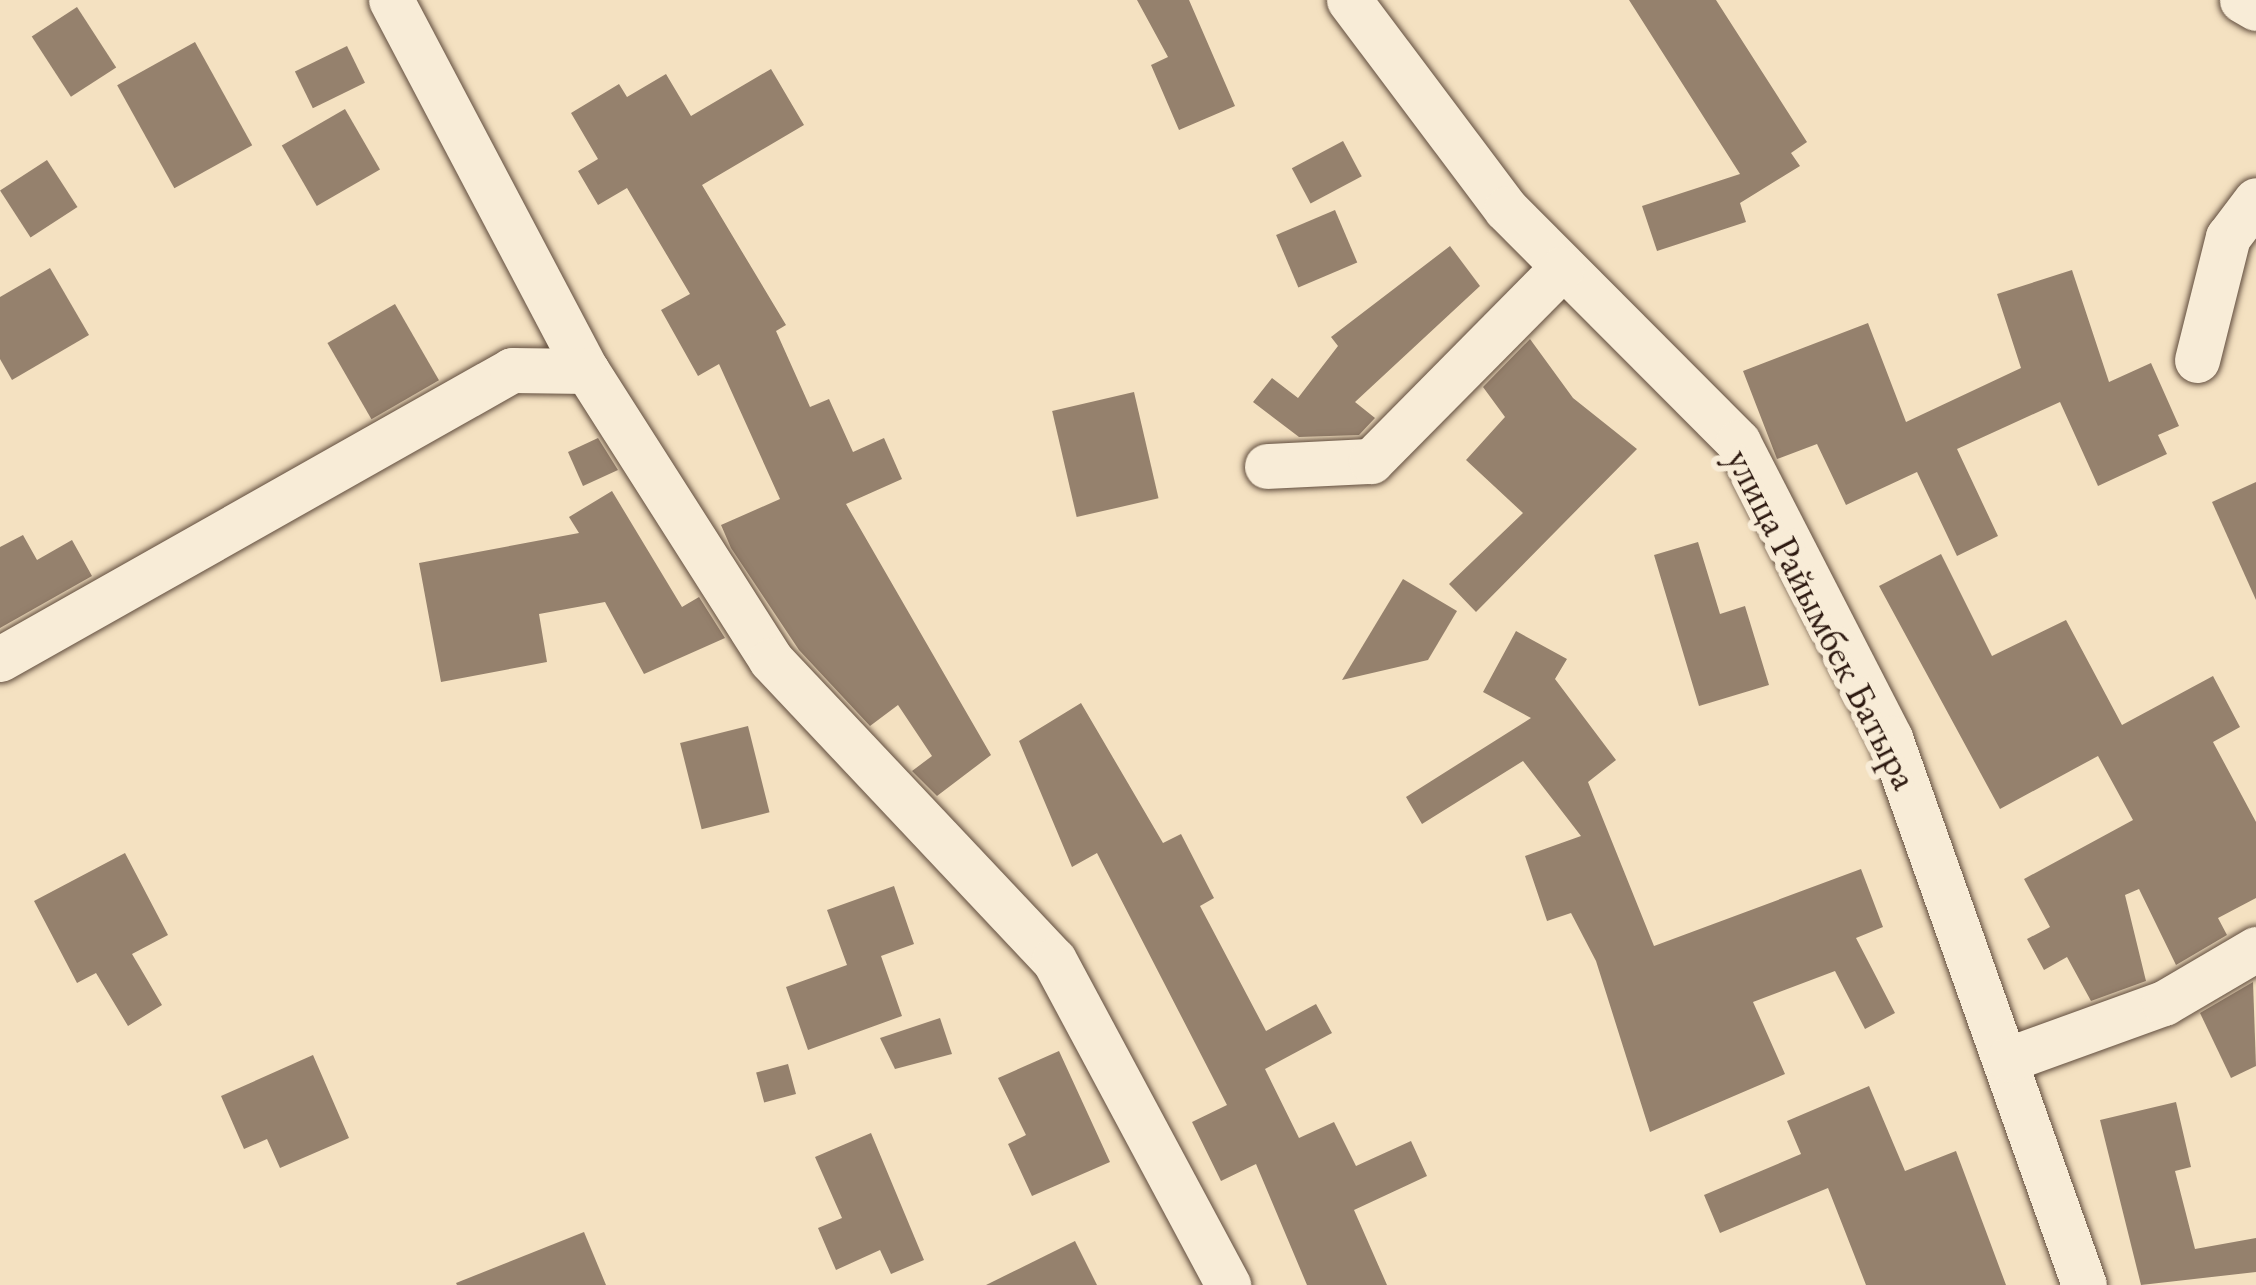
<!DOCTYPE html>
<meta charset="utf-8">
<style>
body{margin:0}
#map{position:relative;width:2256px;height:1285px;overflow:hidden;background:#f4e1c1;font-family:"EB Garamond",serif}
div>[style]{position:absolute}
.building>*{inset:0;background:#95816d;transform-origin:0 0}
.roads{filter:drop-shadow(0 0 3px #604c3d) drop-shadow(0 0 3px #604c3d)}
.minor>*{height:45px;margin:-22.5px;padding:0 22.5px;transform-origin:22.5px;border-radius:22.5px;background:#f8ecd7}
span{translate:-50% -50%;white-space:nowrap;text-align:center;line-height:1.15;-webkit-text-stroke:12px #f8ecd7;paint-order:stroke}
.street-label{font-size:39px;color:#2e1a11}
</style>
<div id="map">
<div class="building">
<div style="clip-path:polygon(1137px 0,1189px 0,1235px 106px,1179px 130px,1151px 65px,1168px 57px)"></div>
<div style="clip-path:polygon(1629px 0,1716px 0,1807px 142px,1791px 153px,1800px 166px,1740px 203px,1746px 222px,1657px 251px,1642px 206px,1740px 174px)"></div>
<div style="left:77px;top:7px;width:72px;height:54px;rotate:57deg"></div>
<div style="left:195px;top:42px;width:118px;height:89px;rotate:61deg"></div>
<div style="left:347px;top:46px;width:41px;height:58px;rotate:64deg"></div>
<div style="clip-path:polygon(771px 69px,804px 125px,702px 185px,786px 325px,776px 331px,810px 407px,829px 399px,853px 452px,884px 438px,902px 479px,846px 504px,991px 755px,937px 796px,912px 771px,932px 756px,898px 705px,870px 726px,799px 650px,731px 548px,721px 525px,780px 499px,719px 364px,698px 376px,661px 310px,690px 294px,627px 188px,598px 205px,578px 171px,598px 159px,571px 113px,619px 84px,627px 97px,666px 74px,691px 116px)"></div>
<div style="left:345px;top:109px;width:70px;height:73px;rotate:60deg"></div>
<div style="left:1343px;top:141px;width:40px;height:58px;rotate:62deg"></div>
<div style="left:47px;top:160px;width:56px;height:56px;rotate:57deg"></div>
<div style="left:1335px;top:210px;width:57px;height:64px;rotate:67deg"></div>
<div style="clip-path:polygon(1450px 246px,1480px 286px,1355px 402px,1375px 418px,1359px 435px,1299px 437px,1253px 402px,1272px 378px,1298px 398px,1338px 346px,1331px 337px)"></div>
<div style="clip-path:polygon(50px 268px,89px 335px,12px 380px,0 359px,0 297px)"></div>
<div style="clip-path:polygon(2072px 270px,2109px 382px,2151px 363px,2179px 426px,2158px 435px,2167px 454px,2098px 486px,2060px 402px,1957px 449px,1998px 536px,1957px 556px,1917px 472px,1846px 505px,1817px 444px,1777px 459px,1743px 371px,1868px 323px,1906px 422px,2021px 368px,1997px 294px)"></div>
<div style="left:395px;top:304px;width:88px;height:78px;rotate:60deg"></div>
<div style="clip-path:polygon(1530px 339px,1573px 398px,1637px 449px,1476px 612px,1449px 584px,1523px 513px,1466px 460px,1505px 417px,1483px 387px)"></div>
<div style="left:1134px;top:392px;width:109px;height:84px;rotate:77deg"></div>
<div style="clip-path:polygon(598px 438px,618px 470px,583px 486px,568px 452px)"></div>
<div style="clip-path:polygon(2256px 482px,2256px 600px,2212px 502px)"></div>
<div style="clip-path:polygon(612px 491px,682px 607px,699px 597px,725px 638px,644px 674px,605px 602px,539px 614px,547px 662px,441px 682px,419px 563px,579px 533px,569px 517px)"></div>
<div style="clip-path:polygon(23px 535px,37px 560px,72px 540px,92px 576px,0 628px,0 547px)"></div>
<div style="clip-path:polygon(1698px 542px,1720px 614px,1745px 606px,1769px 685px,1699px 706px,1654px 555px)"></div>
<div style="clip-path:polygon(1941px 554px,1992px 656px,2066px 620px,2122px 725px,2213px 676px,2240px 727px,2213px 742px,2256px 822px,2256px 898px,2218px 918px,2227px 935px,2176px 965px,2139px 889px,2125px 895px,2146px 981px,2091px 1001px,2067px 957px,2044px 970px,2027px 939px,2050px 927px,2024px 879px,2133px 820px,2098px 756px,2000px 809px,1879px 586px)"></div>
<div style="clip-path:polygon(1403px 579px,1457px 611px,1428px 660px,1342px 680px)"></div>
<div style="clip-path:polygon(1516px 631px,1567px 659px,1555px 679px,1616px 760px,1588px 782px,1654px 946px,1861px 869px,1883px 927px,1856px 938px,1895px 1013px,1865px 1029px,1835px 971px,1753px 1002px,1785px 1074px,1650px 1132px,1596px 961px,1571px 913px,1547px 921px,1525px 856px,1581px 836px,1523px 761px,1422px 824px,1406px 797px,1531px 718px,1483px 692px)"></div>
<div style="clip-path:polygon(1081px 703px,1163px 843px,1181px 834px,1214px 898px,1200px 906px,1266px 1031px,1316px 1004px,1332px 1033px,1265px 1069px,1299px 1138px,1334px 1122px,1356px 1166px,1411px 1141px,1427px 1176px,1354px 1210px,1387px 1285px,1307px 1285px,1256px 1164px,1221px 1181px,1192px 1122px,1227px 1105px,1097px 853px,1072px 867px,1019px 741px)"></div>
<div style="left:748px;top:726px;width:89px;height:70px;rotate:76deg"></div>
<div style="clip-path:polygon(125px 853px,168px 935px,132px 954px,162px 1005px,128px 1026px,96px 973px,77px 983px,34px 901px)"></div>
<div style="clip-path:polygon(894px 886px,914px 944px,881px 956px,902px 1016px,808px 1050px,786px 987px,847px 965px,827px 910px)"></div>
<div style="clip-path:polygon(2253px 982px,2256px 1066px,2231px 1078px,2200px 1013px)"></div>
<div style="clip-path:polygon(940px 1018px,952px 1054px,895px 1069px,880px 1038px)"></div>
<div style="clip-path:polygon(1059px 1051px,1110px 1162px,1032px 1196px,1008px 1144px,1026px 1135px,998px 1078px)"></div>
<div style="clip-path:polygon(313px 1055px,349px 1138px,280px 1168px,267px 1139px,244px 1149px,221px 1096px)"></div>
<div style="left:788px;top:1064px;width:31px;height:33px;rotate:75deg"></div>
<div style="clip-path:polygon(1869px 1086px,1905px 1171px,1956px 1151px,2006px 1285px,1866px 1285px,1828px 1188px,1720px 1233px,1704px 1195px,1801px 1154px,1787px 1121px)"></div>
<div style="clip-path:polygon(2176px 1102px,2191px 1167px,2175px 1171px,2195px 1249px,2256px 1238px,2256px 1272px,2141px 1285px,2100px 1120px)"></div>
<div style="clip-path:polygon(871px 1133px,924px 1260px,891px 1274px,880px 1250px,836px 1270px,818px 1228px,842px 1218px,815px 1157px)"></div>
<div style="clip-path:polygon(584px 1232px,606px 1285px,457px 1285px,456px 1283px)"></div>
<div style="clip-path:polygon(1075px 1241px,1097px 1285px,986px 1285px)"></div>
</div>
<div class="roads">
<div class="minor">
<div style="left:391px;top:0;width:420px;rotate:62.2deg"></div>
<div style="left:587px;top:371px;width:343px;rotate:57.5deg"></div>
<div style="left:771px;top:660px;width:412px;rotate:46.7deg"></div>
<div style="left:1054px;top:960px;width:369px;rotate:61.8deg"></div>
<div style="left:1349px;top:0;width:261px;rotate:53.1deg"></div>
<div style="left:1506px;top:209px;width:329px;rotate:45.1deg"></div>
<div style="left:1738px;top:442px;width:333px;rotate:62.8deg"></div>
<div style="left:1890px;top:738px;width:580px;rotate:70.47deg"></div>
<div style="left:2242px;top:0;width:16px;rotate:30deg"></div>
<div style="left:2197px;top:360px;width:127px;rotate:-75.9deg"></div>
<div style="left:2228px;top:237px;width:46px;rotate:-52.9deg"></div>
<div style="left:1267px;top:466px;width:104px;rotate:-2.8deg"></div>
<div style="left:1371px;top:461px;width:270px;rotate:-45.3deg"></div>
<div style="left:0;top:659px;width:588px;rotate:-29.44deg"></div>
<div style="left:512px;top:370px;width:75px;rotate:0.8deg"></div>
<div style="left:2009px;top:1059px;width:165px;rotate:-19.9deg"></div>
<div style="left:2164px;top:1003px;width:107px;rotate:-30.4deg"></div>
</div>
</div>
<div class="street-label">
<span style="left:1822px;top:619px;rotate:63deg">улица Райымбек Батыра</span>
</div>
</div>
